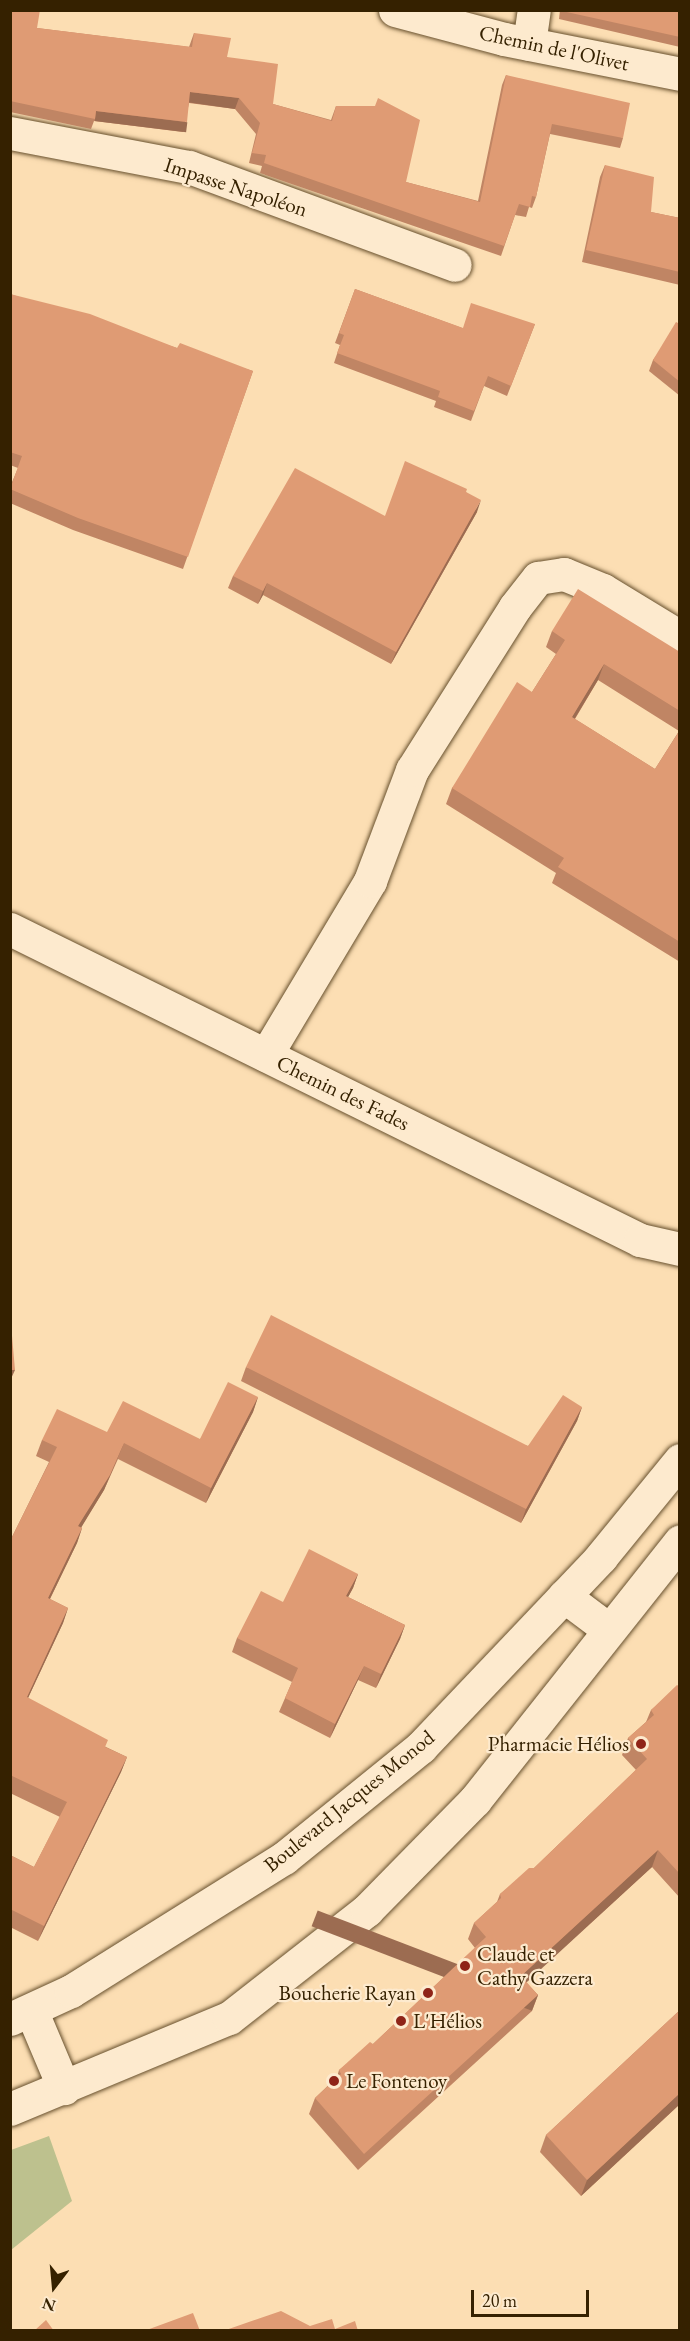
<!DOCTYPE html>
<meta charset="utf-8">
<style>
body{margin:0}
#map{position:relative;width:690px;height:2341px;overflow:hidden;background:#fcdeb3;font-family:"EB Garamond",serif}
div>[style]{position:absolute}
.green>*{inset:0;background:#bdc18e}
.roads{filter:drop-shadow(0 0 2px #67502d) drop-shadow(0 0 2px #67502d)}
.minor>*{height:33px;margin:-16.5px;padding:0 16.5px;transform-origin:16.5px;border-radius:16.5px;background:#fdeace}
.wall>*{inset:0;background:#c08564}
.shaded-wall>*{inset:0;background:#9c6c51;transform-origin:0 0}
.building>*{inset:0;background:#df9b74}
.dots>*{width:16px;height:16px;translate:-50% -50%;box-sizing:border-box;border:3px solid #fdeace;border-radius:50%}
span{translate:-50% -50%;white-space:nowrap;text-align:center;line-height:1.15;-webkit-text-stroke:4.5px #fdeace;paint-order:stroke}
.street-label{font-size:21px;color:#352100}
.poi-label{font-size:21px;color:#352100}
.right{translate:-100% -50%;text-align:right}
.left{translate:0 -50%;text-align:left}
.frame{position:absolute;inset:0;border:12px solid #352100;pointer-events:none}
.north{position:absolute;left:24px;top:2257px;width:60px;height:60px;-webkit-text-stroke:4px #fdeace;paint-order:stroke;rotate:196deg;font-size:16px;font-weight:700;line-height:24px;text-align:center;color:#352100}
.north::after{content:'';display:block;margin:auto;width:21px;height:27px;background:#352100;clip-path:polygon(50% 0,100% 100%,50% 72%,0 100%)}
.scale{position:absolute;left:471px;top:2290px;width:118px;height:27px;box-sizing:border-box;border:3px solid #352100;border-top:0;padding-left:8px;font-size:18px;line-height:21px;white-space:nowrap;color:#352100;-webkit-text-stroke:4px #fdeace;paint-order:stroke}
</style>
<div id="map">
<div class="green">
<div style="clip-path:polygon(49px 2136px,72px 2201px,11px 2250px,11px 2150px)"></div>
</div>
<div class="roads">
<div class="minor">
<div style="left:395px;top:10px;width:113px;rotate:14.9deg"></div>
<div style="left:504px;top:39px;width:179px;rotate:11.2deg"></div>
<div style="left:529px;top:44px;width:34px;rotate:-82deg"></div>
<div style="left:10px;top:133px;width:182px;rotate:10.8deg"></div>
<div style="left:189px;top:167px;width:283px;rotate:20.2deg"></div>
<div style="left:10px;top:929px;width:703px;rotate:26.27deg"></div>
<div style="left:640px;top:1240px;width:41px;rotate:12.7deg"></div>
<div style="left:266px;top:1055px;width:203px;rotate:-59.1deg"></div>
<div style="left:370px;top:881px;width:119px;rotate:-69.3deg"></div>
<div style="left:412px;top:770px;width:193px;rotate:-57.7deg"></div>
<div style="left:515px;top:607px;width:37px;rotate:-52deg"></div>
<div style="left:538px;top:578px;width:26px;rotate:-9deg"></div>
<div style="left:564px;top:574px;width:42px;rotate:22.3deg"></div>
<div style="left:603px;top:590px;width:90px;rotate:31.4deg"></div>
<div style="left:564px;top:1596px;width:55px;rotate:36.9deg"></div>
<div style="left:31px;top:2010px;width:85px;rotate:67.1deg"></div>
<div style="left:10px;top:2019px;width:67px;rotate:-24.7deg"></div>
<div style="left:71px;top:1991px;width:251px;rotate:-32deg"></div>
<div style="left:284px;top:1858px;width:176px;rotate:-39deg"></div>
<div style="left:421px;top:1747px;width:262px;rotate:-46.5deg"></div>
<div style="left:601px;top:1557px;width:125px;rotate:-50.8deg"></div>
<div style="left:10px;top:2109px;width:237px;rotate:-22.6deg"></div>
<div style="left:229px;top:2018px;width:175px;rotate:-38deg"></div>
<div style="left:367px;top:1910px;width:154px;rotate:-45.5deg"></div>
<div style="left:475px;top:1800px;width:330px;rotate:-51.6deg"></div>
</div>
</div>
<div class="wall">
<div style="clip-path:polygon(10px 10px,37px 28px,189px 47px,194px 33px,227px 57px,273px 104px,331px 120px,336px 106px,406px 182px,478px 201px,502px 85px,506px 75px,623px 138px,620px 148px,550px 134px,536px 197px,532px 208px,529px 207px,526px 217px,515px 215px,501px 256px,260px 173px,262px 166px,249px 163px,256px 134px,235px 109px,189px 103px,183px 132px,94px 121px,91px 129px,10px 112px)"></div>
<div style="clip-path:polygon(560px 10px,680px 10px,680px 47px,559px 19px)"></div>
<div style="clip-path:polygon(605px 165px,651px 212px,680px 218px,680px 285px,582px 262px,600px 177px)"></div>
<div style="clip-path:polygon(355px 289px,462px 328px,535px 324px,507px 396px,484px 386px,471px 421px,434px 407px,436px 401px,334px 363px,340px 345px,335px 343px)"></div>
<div style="clip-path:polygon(10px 294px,177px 348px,253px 371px,183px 569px,73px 530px,10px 503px,10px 487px,18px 468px,10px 465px)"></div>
<div style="clip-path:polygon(680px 324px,680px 396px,649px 371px,653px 360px)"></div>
<div style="clip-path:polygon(466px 492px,477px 512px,391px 664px,263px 595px,258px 604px,228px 588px,233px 576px,385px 516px)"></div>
<div style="clip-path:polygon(evenodd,552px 631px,680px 652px,680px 962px,552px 883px,556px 873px,446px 804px,452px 788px,532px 692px,556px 654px,546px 647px,552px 631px,598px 680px,679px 731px,655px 769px,575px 719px,598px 680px)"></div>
<div style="clip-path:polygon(246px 1367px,528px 1446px,582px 1407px,577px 1421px,521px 1523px,241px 1381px)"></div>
<div style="clip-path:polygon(258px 1397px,253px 1412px,206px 1503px,118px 1459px,104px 1490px,81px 1527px,82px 1528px,77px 1543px,50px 1599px,68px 1608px,63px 1623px,28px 1698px,106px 1747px,127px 1757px,121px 1772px,38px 1941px,10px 1927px,10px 1855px,34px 1867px,60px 1817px,10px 1793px,10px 1541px,49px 1462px,36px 1456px,42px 1440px,107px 1432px,200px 1439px)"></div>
<div style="clip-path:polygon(358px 1574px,353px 1588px,348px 1597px,405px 1625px,400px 1639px,376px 1688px,358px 1680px,330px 1738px,279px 1712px,292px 1682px,232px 1652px,237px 1638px,283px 1602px)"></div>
<div style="clip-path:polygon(680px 1687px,680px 1898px,652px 1867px,526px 1982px,538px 1995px,532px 2011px,358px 2170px,309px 2114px,315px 2098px,337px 2077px,339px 2070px,373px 2044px,475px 1948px,468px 1939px,474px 1923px,497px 1902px,500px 1894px,534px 1868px,636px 1770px,622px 1755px,628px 1738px,646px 1722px,651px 1710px)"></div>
<div style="clip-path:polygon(680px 2010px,680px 2104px,581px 2196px,540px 2152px,546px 2135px)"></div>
</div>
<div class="shaded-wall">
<div style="clip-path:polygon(190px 92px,239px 98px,235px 109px,186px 102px)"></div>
<div style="left:96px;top:111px;width:92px;height:10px;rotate:7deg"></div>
<div style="clip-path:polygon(481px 500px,477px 512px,391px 664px,396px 652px)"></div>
<div style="clip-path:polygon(267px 583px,263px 595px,258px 604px,263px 591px)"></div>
<div style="clip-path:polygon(604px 664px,598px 680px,566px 733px,572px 717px)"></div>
<div style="clip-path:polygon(10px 1370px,15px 1370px,10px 1381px)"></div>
<div style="clip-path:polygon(258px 1397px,253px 1412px,206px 1503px,211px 1488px)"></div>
<div style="clip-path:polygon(582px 1407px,577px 1421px,521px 1523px,526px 1509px)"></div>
<div style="clip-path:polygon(124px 1443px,104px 1490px,73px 1541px,78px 1526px)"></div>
<div style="clip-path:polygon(82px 1528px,77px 1543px,43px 1613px,48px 1598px)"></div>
<div style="clip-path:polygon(358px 1574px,353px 1588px,341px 1610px,346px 1596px)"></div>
<div style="clip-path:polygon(68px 1608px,63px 1623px,21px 1713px,27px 1697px)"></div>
<div style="clip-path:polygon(405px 1625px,400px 1639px,376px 1688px,381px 1674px)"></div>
<div style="clip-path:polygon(364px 1666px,358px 1680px,330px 1738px,335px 1724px)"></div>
<div style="clip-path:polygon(127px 1757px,121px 1772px,38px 1941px,44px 1926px)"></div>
<div style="clip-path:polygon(658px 1850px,652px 1867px,515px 1993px,521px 1976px)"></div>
<div style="left:538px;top:1995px;width:17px;height:236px;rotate:111deg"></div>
<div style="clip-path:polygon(680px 2093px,680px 2104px,581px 2196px,587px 2180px)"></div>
</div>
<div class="building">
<div style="clip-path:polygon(10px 10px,40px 10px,37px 28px,192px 47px,194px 33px,231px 38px,227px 57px,278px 64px,273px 104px,332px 121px,336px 106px,375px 106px,378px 98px,420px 120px,406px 182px,480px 202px,506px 75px,630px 103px,623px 138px,552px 124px,536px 197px,532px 196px,530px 207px,519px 204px,504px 246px,264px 163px,266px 155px,252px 153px,260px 123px,239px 98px,190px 92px,187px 122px,96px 111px,95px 119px,10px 101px)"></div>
<div style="clip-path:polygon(680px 10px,680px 37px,562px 11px,562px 10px)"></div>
<div style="clip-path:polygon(605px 165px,654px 177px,651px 212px,680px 218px,680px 272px,586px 250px)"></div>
<div style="clip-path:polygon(355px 289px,463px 328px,471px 303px,535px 324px,511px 386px,488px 376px,474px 411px,438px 397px,440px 391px,337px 353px,344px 335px,339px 333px)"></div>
<div style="clip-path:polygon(10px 294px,90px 314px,177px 348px,180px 343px,253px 371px,188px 557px,78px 518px,10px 489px,22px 456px,10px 452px)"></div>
<div style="clip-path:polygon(676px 322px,680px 324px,680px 382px,653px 360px)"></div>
<div style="clip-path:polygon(405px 461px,467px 489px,466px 492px,481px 500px,396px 652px,267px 583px,263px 591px,233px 576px,295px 468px,385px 516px)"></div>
<div style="clip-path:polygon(578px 589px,680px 652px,680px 711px,604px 664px,572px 717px,655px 769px,680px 730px,680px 942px,558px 867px,564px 858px,452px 788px,517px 682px,532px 692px,565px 640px,552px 631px)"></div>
<div style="clip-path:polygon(10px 1313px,15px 1370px,10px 1370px)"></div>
<div style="clip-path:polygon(271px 1315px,528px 1446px,563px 1395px,582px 1407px,526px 1509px,246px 1367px)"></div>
<div style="clip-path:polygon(228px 1382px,258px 1397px,211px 1488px,124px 1443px,110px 1475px,78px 1526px,82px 1528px,48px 1598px,68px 1608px,27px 1697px,108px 1740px,105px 1747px,127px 1757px,44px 1926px,10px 1909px,10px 1855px,34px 1867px,67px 1802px,10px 1775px,10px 1541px,57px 1447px,42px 1440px,57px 1409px,107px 1432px,123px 1401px,200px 1439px)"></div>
<div style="clip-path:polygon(309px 1549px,358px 1574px,346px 1596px,405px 1625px,381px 1674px,364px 1666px,335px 1724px,285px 1698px,298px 1668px,237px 1638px,261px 1591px,283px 1602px)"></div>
<div style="clip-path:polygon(677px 1685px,680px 1687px,680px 1874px,658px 1850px,521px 1976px,538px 1995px,364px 2154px,315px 2098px,341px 2074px,339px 2070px,370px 2042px,373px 2044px,486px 1937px,474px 1923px,501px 1898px,500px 1894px,529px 1868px,534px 1868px,647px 1759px,628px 1738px,654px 1715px,651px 1710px)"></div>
<div style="clip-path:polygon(680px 2010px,680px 2093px,587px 2180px,546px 2135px)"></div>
<div style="clip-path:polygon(281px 2311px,310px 2326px,332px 2319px,335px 2329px,355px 2321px,358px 2331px,223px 2331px)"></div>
<div style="clip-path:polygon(193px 2313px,200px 2331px,144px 2331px)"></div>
<div style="clip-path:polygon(46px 2320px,54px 2331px,34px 2331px)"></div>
</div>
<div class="dots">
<div style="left:641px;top:1744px;background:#8f2418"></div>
<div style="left:465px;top:1966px;background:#8f2418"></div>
<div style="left:428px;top:1993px;background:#8f2418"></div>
<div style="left:401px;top:2021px;background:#8f2418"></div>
<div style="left:334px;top:2081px;background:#8f2418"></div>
</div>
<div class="street-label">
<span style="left:554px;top:48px;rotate:12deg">Chemin de l'Olivet</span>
<span style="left:236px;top:187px;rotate:18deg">Impasse Napoléon</span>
<span style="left:343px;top:1093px;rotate:26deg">Chemin des Fades</span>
<span style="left:349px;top:1801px;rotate:-39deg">Boulevard Jacques Monod</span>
</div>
<div class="poi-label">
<span class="right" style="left:629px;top:1744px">Pharmacie Hélios</span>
<span class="left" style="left:477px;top:1966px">Claude et<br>Cathy Gazzera</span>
<span class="right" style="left:416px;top:1993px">Boucherie Rayan</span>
<span class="left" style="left:413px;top:2021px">L'Hélios</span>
<span class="left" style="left:346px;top:2081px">Le Fontenoy</span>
</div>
<div class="frame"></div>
<div class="north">N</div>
<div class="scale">20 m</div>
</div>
